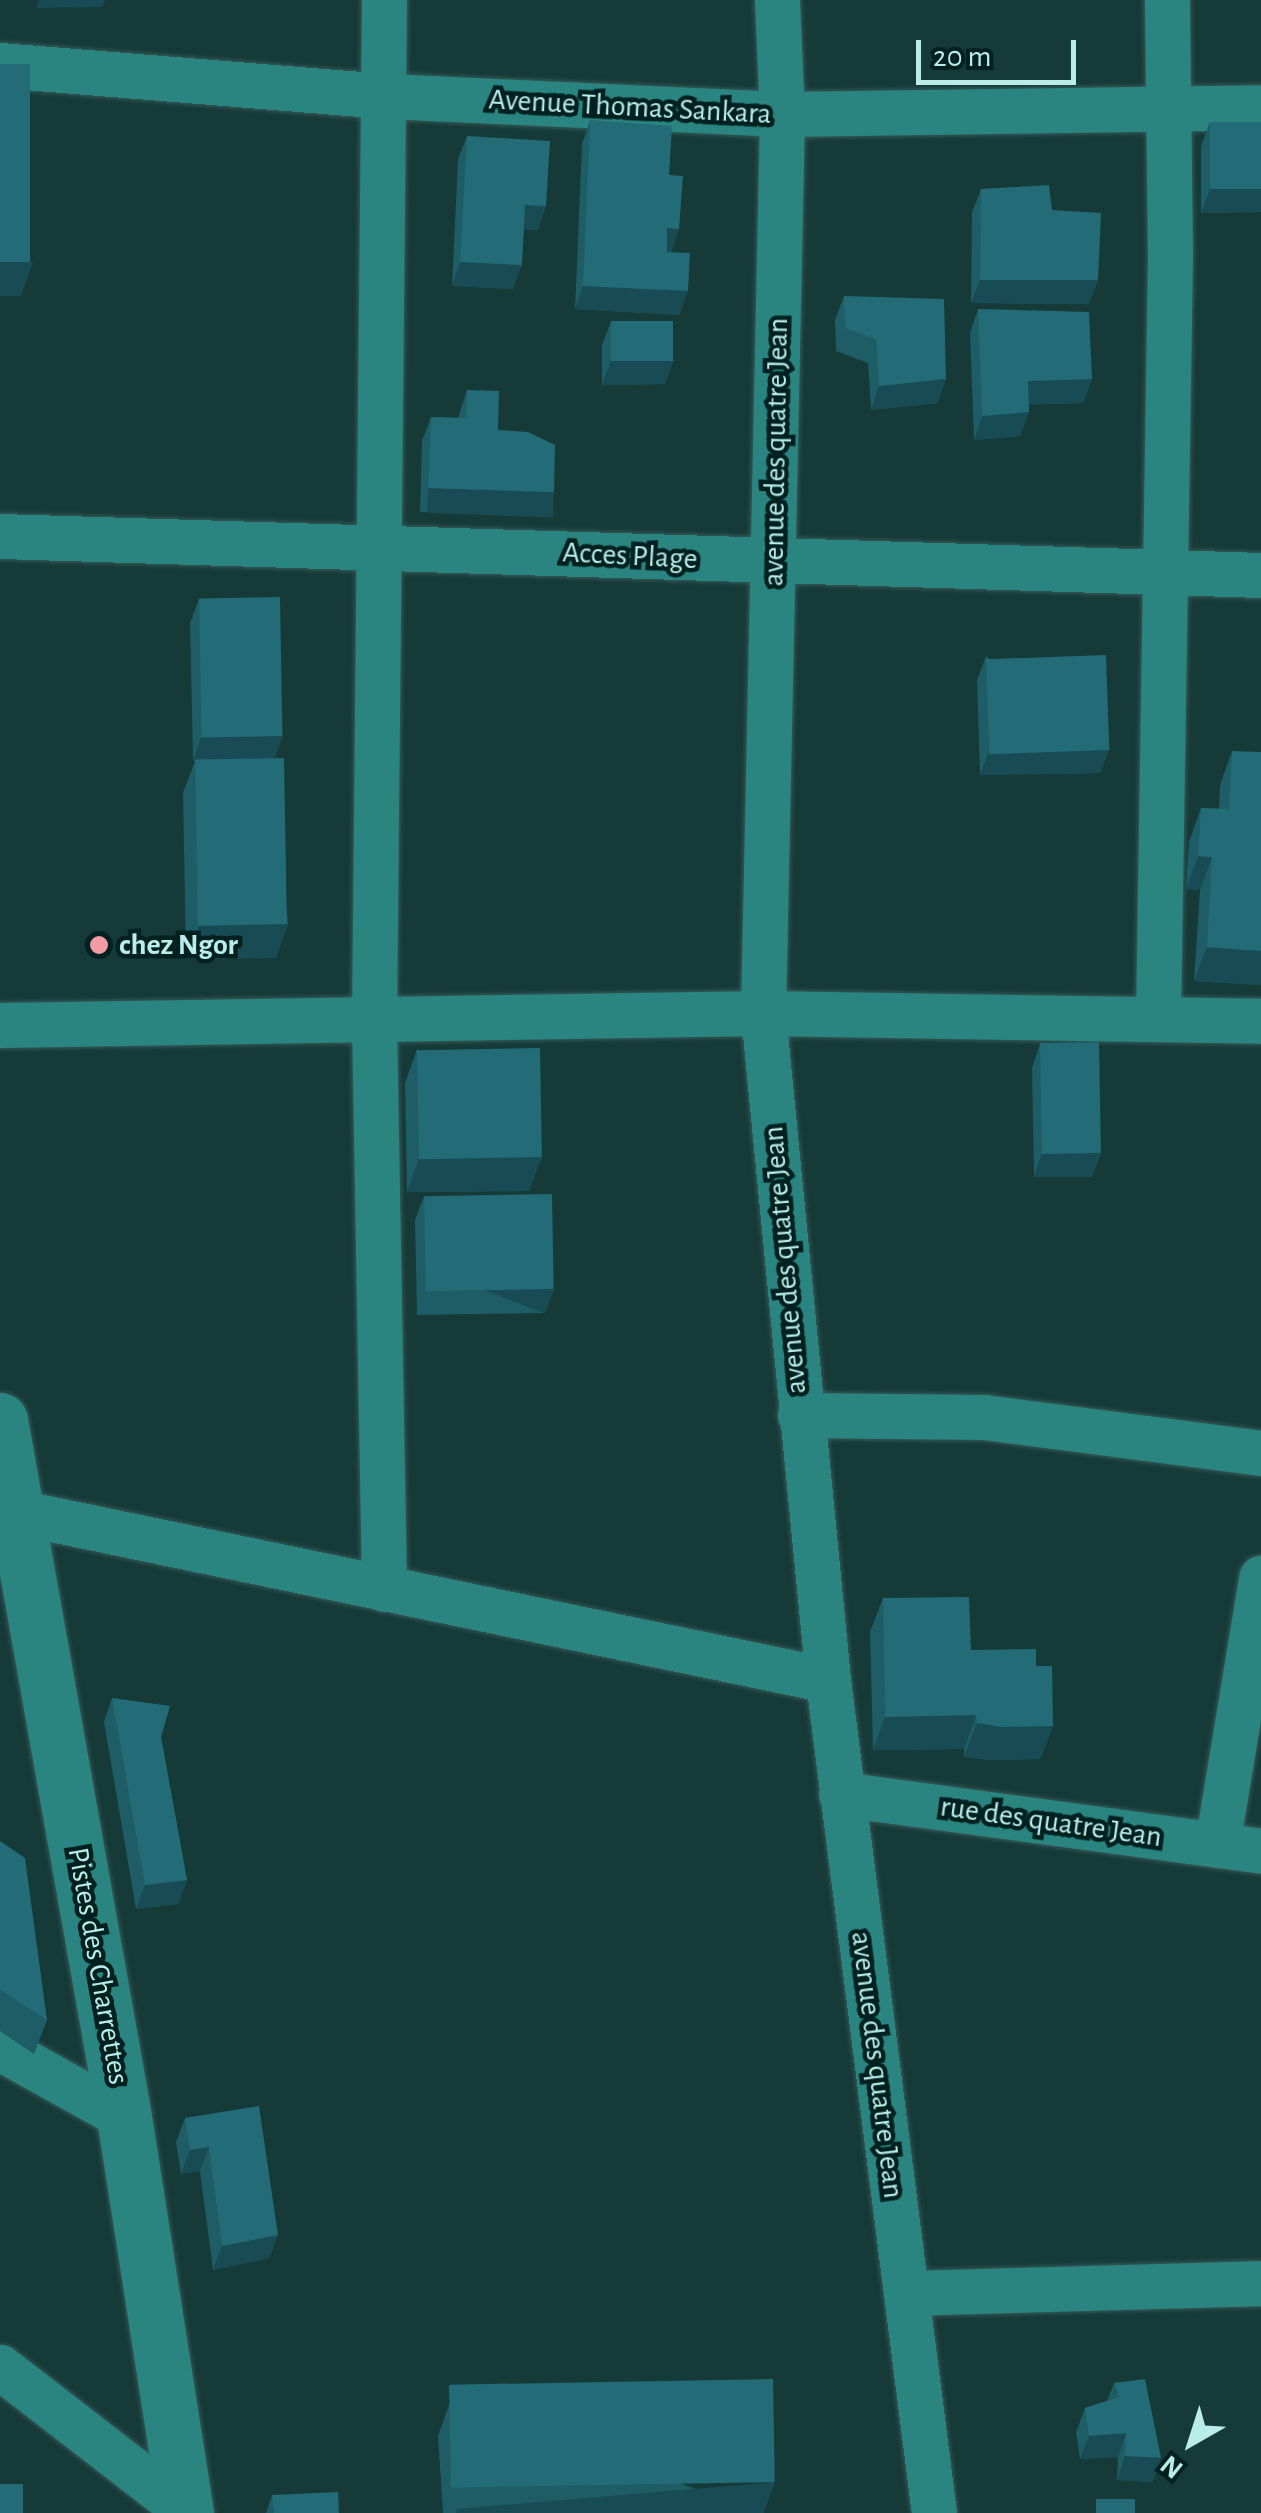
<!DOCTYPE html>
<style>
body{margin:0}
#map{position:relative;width:1261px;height:2513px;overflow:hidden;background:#163a38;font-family:"Alegreya Sans",sans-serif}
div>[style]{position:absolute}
.roads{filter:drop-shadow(0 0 2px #345a58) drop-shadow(0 0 2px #345a58)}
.minor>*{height:45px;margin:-22.5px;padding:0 22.5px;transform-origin:22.5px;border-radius:22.5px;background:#2a8580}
.secondary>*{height:55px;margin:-27.5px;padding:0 27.5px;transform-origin:27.5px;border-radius:27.5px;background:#2a8580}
.wall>*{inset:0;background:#1e5c66}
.shaded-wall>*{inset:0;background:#184b53;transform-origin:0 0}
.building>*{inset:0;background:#236b77;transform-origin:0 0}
.dots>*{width:28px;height:28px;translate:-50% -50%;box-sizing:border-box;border:5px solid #002120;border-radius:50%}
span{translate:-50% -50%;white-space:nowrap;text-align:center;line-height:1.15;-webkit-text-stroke:9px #002120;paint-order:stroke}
.street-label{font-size:30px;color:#baede9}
.poi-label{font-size:30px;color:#baede9;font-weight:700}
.left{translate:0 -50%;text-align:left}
.north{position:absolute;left:1141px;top:2393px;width:100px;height:100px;-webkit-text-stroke:8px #002120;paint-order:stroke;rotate:219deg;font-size:28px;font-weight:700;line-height:40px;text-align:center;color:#baede9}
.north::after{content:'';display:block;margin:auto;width:35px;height:45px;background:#baede9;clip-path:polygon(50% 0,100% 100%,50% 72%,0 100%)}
.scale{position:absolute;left:916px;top:40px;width:160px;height:45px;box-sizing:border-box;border:5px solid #baede9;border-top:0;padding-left:12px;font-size:30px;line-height:35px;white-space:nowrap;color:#baede9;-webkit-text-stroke:8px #002120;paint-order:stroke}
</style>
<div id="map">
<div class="roads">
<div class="minor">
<div style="left:384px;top:0;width:1020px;rotate:90.56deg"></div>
<div style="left:374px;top:1020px;width:569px;rotate:88.99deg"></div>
<div style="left:777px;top:0;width:114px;rotate:87.5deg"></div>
<div style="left:782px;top:114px;width:899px;rotate:91.21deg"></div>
<div style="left:763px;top:1013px;width:670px;rotate:84.43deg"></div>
<div style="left:828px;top:1680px;width:840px;rotate:82.75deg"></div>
<div style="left:0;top:65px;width:387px;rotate:4.6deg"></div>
<div style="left:386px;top:96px;width:396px;rotate:2.6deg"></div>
<div style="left:782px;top:114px;width:479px;rotate:-0.8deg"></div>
<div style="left:0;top:536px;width:1262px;rotate:1.77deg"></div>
<div style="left:1158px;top:1019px;width:766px;rotate:-89.1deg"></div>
<div style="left:1170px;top:253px;width:253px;rotate:-90.7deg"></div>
<div style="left:0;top:1025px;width:763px;rotate:-0.9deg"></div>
<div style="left:763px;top:1013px;width:498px;rotate:0.9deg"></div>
<div style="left:800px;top:1415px;width:184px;rotate:0.6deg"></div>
<div style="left:984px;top:1417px;width:279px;rotate:7.4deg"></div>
<div style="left:18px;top:1512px;width:827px;rotate:11.72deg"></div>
<div style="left:841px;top:1794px;width:424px;rotate:7.7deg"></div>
<div style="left:1217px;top:1845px;width:271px;rotate:-80.6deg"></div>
<div style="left:0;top:2048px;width:142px;rotate:29.1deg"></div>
<div style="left:907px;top:2293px;width:354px;rotate:-1.6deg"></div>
<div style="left:0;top:2367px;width:235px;rotate:37.7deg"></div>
</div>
<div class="secondary">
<div style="left:0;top:1420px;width:708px;rotate:79.91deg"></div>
<div style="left:124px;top:2117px;width:401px;rotate:81.1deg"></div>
</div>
</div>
<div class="wall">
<div style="clip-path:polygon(590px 120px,669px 175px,679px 229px,671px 252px,688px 291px,679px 315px,575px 309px,582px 144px)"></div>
<div style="clip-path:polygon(1210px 122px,1261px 122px,1261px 212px,1201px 213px,1201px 146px)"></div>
<div style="clip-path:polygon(467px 136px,546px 206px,538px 230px,524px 229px,513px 289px,452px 286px,458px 159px)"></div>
<div style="clip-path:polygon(981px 189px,1052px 210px,1098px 280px,1089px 304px,971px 303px,972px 212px)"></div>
<div style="clip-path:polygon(844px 296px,938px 403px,871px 410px,868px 363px,836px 351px,835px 320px)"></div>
<div style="clip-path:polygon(978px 309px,1092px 379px,1083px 403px,1029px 404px,1029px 412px,1020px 436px,974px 440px,970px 333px)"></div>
<div style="clip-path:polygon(611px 321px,665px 384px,602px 385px,602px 345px)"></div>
<div style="clip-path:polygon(467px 390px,498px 430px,554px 492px,545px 516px,420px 512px,422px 441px,431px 417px,458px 418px)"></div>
<div style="clip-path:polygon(199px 599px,274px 759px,288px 924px,276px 958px,186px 959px,183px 793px,195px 761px,193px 761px,190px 623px)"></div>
<div style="clip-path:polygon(986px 656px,1109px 750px,1100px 773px,980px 775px,977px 680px)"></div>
<div style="clip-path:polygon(1232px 751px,1261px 985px,1194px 981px,1200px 890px,1186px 889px,1189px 842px,1201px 808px,1219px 809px,1220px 785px)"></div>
<div style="clip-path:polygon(1040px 1044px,1101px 1153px,1092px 1177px,1034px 1177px,1032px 1068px)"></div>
<div style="clip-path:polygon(417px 1049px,542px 1157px,529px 1191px,407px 1192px,405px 1083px)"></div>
<div style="clip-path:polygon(424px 1196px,554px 1289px,545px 1313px,417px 1315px,415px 1220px)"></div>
<div style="clip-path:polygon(883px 1598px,971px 1650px,1036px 1666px,1053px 1726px,1040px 1759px,990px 1760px,964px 1757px,964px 1749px,873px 1750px,870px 1632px)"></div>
<div style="clip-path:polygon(112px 1698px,161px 1737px,187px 1880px,178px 1904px,136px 1909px,104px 1722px)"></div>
<div style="clip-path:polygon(0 1841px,47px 2020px,34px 2054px,0 2031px)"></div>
<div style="clip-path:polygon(185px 2118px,278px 2235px,269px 2258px,213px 2270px,200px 2171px,181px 2174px,176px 2142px)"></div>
<div style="clip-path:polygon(1114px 2383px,1153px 2482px,1117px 2480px,1118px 2457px,1080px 2459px,1076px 2432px,1085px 2408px,1107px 2401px)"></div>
<div style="clip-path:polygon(450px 2402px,764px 2513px,443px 2513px,438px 2436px)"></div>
<div style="clip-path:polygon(272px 2495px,339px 2513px,266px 2513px)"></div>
</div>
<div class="shaded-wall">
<div style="clip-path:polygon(39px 0,105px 0,102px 7px,36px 8px)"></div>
<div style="clip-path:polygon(1261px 188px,1261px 212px,1201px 213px,1210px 189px)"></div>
<div style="clip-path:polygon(525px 205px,546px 206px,538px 230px,517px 229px)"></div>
<div style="clip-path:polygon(667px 228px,679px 229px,671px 252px,659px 252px)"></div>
<div style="clip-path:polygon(0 262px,33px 262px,21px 296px,0 296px)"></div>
<div style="clip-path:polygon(460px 262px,522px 265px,513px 289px,452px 286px)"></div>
<div style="clip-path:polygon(980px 280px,1098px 280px,1089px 304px,971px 303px)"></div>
<div style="clip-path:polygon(583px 286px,688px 291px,679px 315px,575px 309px)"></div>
<div style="clip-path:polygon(674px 360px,665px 384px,602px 385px,611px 361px)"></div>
<div style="clip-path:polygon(946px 379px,938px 403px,871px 410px,879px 386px)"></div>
<div style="clip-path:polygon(1092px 379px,1083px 403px,1019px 405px,1028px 381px)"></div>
<div style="clip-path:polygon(1029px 412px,1020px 436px,974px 440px,982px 416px)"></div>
<div style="left:428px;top:488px;width:126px;height:25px;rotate:2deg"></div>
<div style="clip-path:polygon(283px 736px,274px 760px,193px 761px,201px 737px)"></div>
<div style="clip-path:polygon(1109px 750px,1100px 773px,980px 775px,989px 751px)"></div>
<div style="clip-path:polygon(1198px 856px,1212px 857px,1200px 890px,1186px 889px)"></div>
<div style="clip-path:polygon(288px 924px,276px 958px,186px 959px,199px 926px)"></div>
<div style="clip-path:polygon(1207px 947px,1261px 951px,1261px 985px,1194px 981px)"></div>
<div style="clip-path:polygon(1042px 1153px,1101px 1153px,1092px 1177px,1034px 1177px)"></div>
<div style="clip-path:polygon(542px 1157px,529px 1191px,407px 1192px,419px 1159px)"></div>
<div style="left:554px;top:1289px;width:26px;height:128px;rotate:111deg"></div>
<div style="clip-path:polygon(976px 1715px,964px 1749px,873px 1750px,885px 1717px)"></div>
<div style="clip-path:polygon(977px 1723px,1053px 1726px,1040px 1759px,990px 1760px,964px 1757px)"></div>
<div style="clip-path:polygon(187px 1880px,178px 1904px,136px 1909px,145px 1885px)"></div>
<div style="clip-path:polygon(209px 2147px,200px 2171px,181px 2174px,190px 2150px)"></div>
<div style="clip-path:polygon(278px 2235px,269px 2258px,213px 2270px,222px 2246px)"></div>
<div style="clip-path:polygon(1126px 2433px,1118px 2457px,1080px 2459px,1089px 2436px)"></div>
<div style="clip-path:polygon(1125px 2456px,1161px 2458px,1153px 2482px,1117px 2480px)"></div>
<div style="clip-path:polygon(775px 2482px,764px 2513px,456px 2513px,457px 2509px)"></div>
</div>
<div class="building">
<div style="left:0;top:64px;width:30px;height:198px"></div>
<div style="clip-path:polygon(590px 120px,672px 126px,669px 175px,683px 176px,679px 229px,667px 228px,667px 252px,690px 253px,688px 291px,583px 286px)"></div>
<div style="left:1210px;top:122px;width:51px;height:67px"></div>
<div style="clip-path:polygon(467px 136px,550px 141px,546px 206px,525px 205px,522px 265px,460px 262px)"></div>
<div style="clip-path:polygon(1049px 185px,1052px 210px,1101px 213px,1098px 280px,980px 280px,981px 189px)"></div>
<div style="clip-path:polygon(844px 296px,944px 299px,946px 379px,879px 386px,876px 339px,845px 328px)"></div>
<div style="clip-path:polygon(978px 309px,1089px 312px,1092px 379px,1028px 381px,1029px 412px,982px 416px)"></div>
<div style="left:611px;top:321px;width:62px;height:40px"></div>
<div style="clip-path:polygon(467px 390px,499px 391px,498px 430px,528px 432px,555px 445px,554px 492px,428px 488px,431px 417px,466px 418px)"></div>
<div style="left:280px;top:597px;width:139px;height:81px;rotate:89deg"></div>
<div style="left:1106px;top:655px;width:95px;height:120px;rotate:88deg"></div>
<div style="clip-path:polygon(1232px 751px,1261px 752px,1261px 951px,1207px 947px,1212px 857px,1198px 856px,1201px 808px,1229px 809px)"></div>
<div style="left:284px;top:758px;width:166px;height:89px;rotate:89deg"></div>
<div style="left:1099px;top:1042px;width:111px;height:59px;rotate:89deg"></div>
<div style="left:540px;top:1048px;width:109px;height:123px;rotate:89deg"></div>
<div style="left:552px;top:1194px;width:95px;height:128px;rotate:89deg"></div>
<div style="clip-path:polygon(969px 1597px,971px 1650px,1036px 1649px,1036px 1666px,1052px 1666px,1053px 1726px,1002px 1727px,977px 1723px,976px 1715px,885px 1717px,883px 1598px)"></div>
<div style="clip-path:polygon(112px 1698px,170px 1706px,161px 1737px,187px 1880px,145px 1885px)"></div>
<div style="clip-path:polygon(0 1841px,25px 1858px,47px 2020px,0 1990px)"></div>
<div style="clip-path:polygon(259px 2106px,278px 2235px,222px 2246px,209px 2147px,190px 2150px,185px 2118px)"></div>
<div style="left:773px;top:2379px;width:103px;height:324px;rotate:89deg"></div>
<div style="clip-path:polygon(1145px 2379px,1161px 2458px,1125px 2456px,1126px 2433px,1089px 2436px,1085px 2408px,1119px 2397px,1114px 2383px)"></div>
<div style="left:23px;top:2484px;width:29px;height:23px;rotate:90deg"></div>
<div style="clip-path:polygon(338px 2492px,339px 2513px,274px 2513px,272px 2495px)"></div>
<div style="left:1096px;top:2499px;width:39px;height:14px"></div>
</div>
<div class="dots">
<div style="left:99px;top:945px;background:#f39aa7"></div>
</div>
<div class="street-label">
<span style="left:630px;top:107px;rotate:3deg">Avenue Thomas Sankara</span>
<span style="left:776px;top:452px;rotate:-89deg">avenue des quatre Jean</span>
<span style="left:630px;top:556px;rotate:3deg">Acces Plage</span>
<span style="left:785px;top:1260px;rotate:-95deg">avenue des quatre Jean</span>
<span style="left:1051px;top:1822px;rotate:8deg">rue des quatre Jean</span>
<span style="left:98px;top:1966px;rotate:80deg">Pistes des Charrettes</span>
<span style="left:877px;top:2065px;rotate:83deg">avenue des quatre Jean</span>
</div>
<div class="poi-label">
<span class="left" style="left:119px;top:945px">chez Ngor</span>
</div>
<div class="north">N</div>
<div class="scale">20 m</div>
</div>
